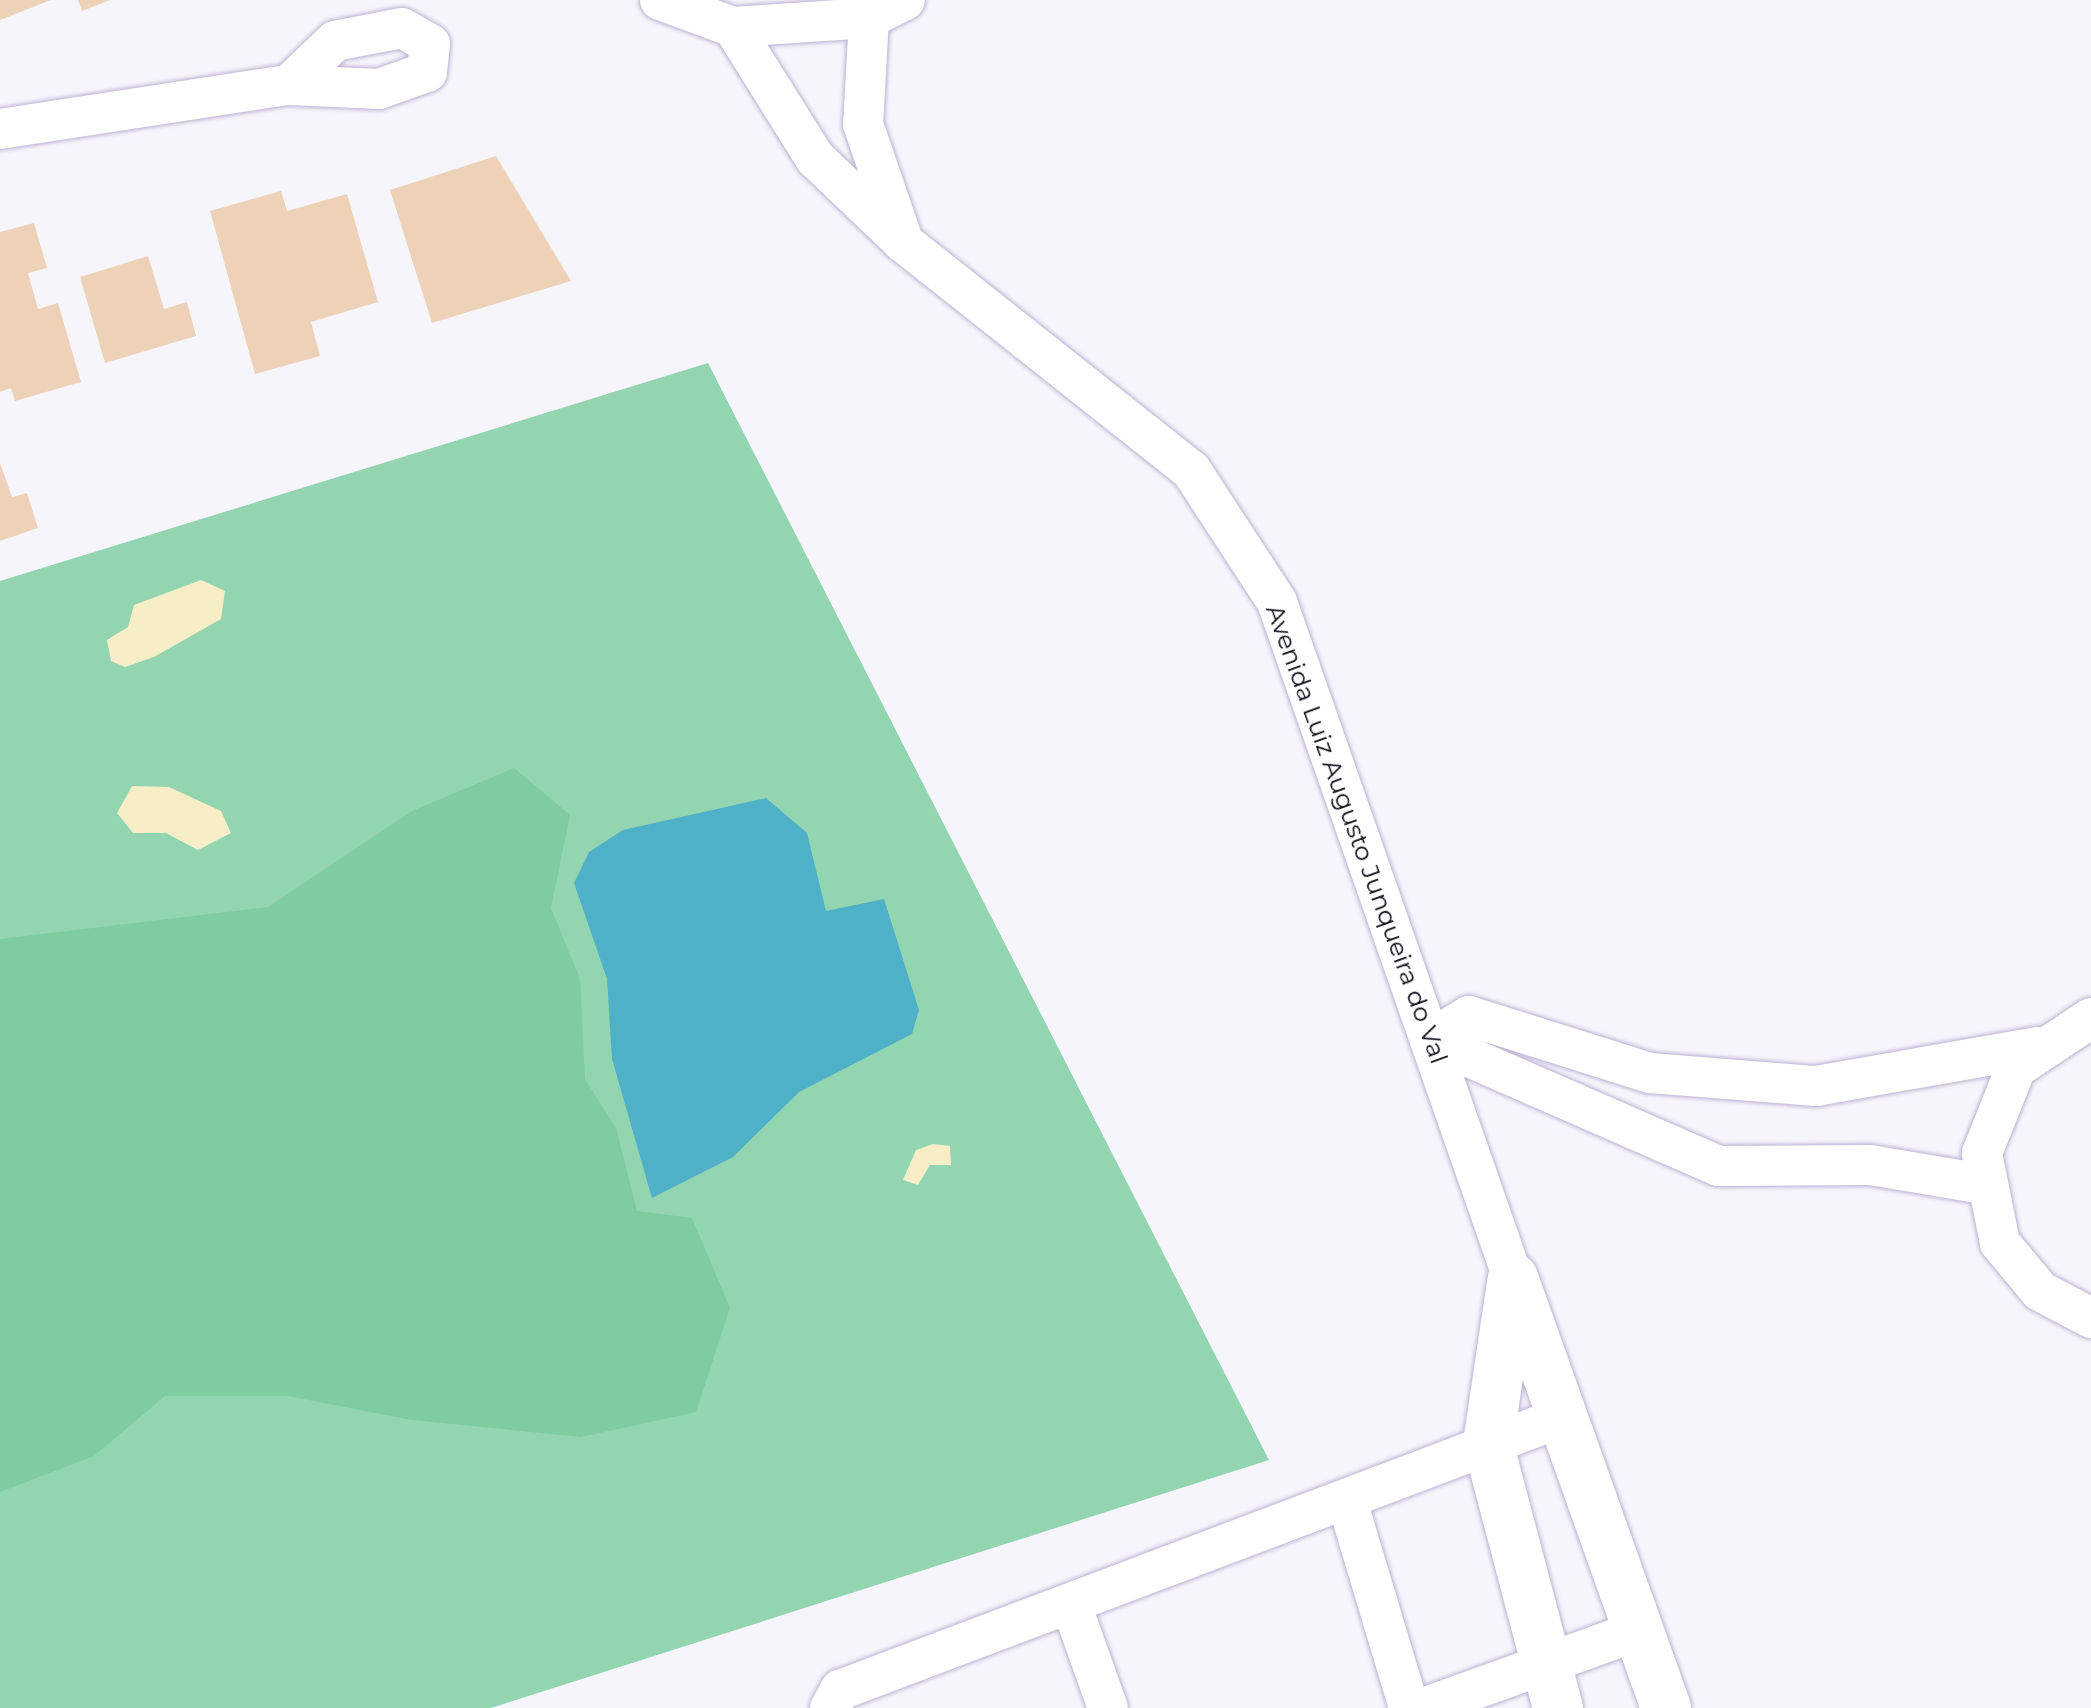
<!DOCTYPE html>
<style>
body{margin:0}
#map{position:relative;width:2091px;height:1708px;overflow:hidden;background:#f7f5fc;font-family:Montserrat,sans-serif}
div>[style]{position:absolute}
.green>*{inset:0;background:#93d5b0}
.forest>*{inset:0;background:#80cba1}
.sand>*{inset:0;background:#f7edc7}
.water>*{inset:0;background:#4fb1c7}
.building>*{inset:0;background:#edd2b8}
.roads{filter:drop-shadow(0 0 2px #bbb2d2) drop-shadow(0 0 2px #bbb2d2)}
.minor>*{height:40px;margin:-20px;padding:0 20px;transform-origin:20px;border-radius:20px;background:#fff}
.tertiary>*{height:50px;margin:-25px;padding:0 25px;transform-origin:25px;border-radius:25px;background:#fff}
span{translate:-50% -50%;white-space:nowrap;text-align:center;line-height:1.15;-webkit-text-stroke:8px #fff;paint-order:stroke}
.street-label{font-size:25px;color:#0d0914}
</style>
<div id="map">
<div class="green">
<div style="clip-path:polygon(708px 363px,1269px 1460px,491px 1708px,0 1708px,0 581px)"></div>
</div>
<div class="forest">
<div style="clip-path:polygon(514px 768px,570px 815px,551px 908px,580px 979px,585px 1079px,616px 1128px,637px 1211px,692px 1218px,730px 1308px,696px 1412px,581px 1437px,412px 1420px,288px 1396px,165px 1396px,94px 1456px,0 1492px,0 939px,268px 907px,412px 811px)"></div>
</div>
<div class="sand">
<div style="clip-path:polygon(201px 580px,225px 591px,221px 619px,154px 657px,125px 667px,111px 661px,107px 640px,128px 627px,134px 605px)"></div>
<div style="clip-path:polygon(132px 786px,169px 787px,221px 811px,231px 833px,198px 850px,166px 833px,133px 833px,117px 813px)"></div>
<div style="clip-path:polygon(933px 1144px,950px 1146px,951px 1165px,930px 1165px,918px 1185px,903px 1180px,916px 1150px)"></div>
</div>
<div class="water">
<div style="clip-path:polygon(766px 798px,807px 833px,826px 911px,884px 899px,919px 1010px,912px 1034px,799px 1092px,733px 1157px,652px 1198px,612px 1059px,607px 979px,574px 883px,589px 852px,623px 830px)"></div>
</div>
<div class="building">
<div style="clip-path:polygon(0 0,51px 0,0 20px)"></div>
<div style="clip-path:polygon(78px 0,110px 0,82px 11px)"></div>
<div style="clip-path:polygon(496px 156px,571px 281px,432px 323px,390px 190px)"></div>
<div style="clip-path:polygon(281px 191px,287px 211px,347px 194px,378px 302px,311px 322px,320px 356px,255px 374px,210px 211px)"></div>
<div style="clip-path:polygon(34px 223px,47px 268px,28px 273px,38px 309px,58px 303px,81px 382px,15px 401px,11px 388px,0 392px,0 232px)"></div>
<div style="clip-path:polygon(148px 256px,164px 309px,187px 302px,196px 336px,105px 363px,80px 277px)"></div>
<div style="clip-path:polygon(0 463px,12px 497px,27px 493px,38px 528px,0 541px)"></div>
</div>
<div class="roads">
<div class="minor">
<div style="left:660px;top:0;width:78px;rotate:20.3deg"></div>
<div style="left:733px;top:27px;width:136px;rotate:-3.8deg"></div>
<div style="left:869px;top:18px;width:40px;rotate:-26.6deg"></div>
<div style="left:869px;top:18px;width:106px;rotate:93.2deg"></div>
<div style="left:863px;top:124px;width:120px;rotate:71.1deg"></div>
<div style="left:733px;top:27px;width:155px;rotate:58deg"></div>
<div style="left:815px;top:158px;width:122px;rotate:43.7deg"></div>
<div style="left:903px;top:242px;width:367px;rotate:38.4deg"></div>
<div style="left:1191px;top:470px;width:158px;rotate:56.9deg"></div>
<div style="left:1277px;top:602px;width:716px;rotate:70.76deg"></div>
<div style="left:0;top:129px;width:292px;rotate:-8.7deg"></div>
<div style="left:289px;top:85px;width:90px;rotate:2.5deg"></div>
<div style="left:379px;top:89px;width:51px;rotate:-19.5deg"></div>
<div style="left:427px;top:72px;width:28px;rotate:-84deg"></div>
<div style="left:430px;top:44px;width:32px;rotate:-150deg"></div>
<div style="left:402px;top:28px;width:68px;rotate:169deg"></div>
<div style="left:335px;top:41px;width:64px;rotate:136.3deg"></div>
<div style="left:2091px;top:1018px;width:90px;rotate:146.3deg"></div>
<div style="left:2016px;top:1068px;width:92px;rotate:111.8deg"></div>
<div style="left:1982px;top:1153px;width:92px;rotate:78.7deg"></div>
<div style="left:2000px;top:1243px;width:62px;rotate:50.2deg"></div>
<div style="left:2040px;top:1291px;width:58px;rotate:27.9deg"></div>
<div style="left:1430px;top:1040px;width:46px;rotate:-31.6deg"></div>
<div style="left:1469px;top:1016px;width:190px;rotate:17.5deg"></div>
<div style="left:1650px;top:1073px;width:167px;rotate:4.5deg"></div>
<div style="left:1816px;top:1086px;width:225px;rotate:-10deg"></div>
<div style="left:1430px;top:1040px;width:315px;rotate:23.6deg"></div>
<div style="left:1719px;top:1166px;width:151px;rotate:-0.4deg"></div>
<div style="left:1870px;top:1165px;width:115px;rotate:9.5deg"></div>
<div style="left:1347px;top:1501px;width:216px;rotate:73.3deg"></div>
<div style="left:1072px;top:1607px;width:107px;rotate:70.4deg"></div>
<div style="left:830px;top:1708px;width:21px;rotate:-61deg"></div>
<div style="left:840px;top:1690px;width:772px;rotate:-20.71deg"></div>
<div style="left:1423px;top:1708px;width:227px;rotate:-19.8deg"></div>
</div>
<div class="tertiary">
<div style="left:1513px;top:1278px;width:456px;rotate:70.4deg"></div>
<div style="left:1512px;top:1283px;width:162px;rotate:98.5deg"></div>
<div style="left:1488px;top:1443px;width:274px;rotate:75.2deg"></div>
</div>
</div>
<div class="street-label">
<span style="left:1357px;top:834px;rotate:70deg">Avenida Luiz Augusto Junqueira do Val</span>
</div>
</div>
